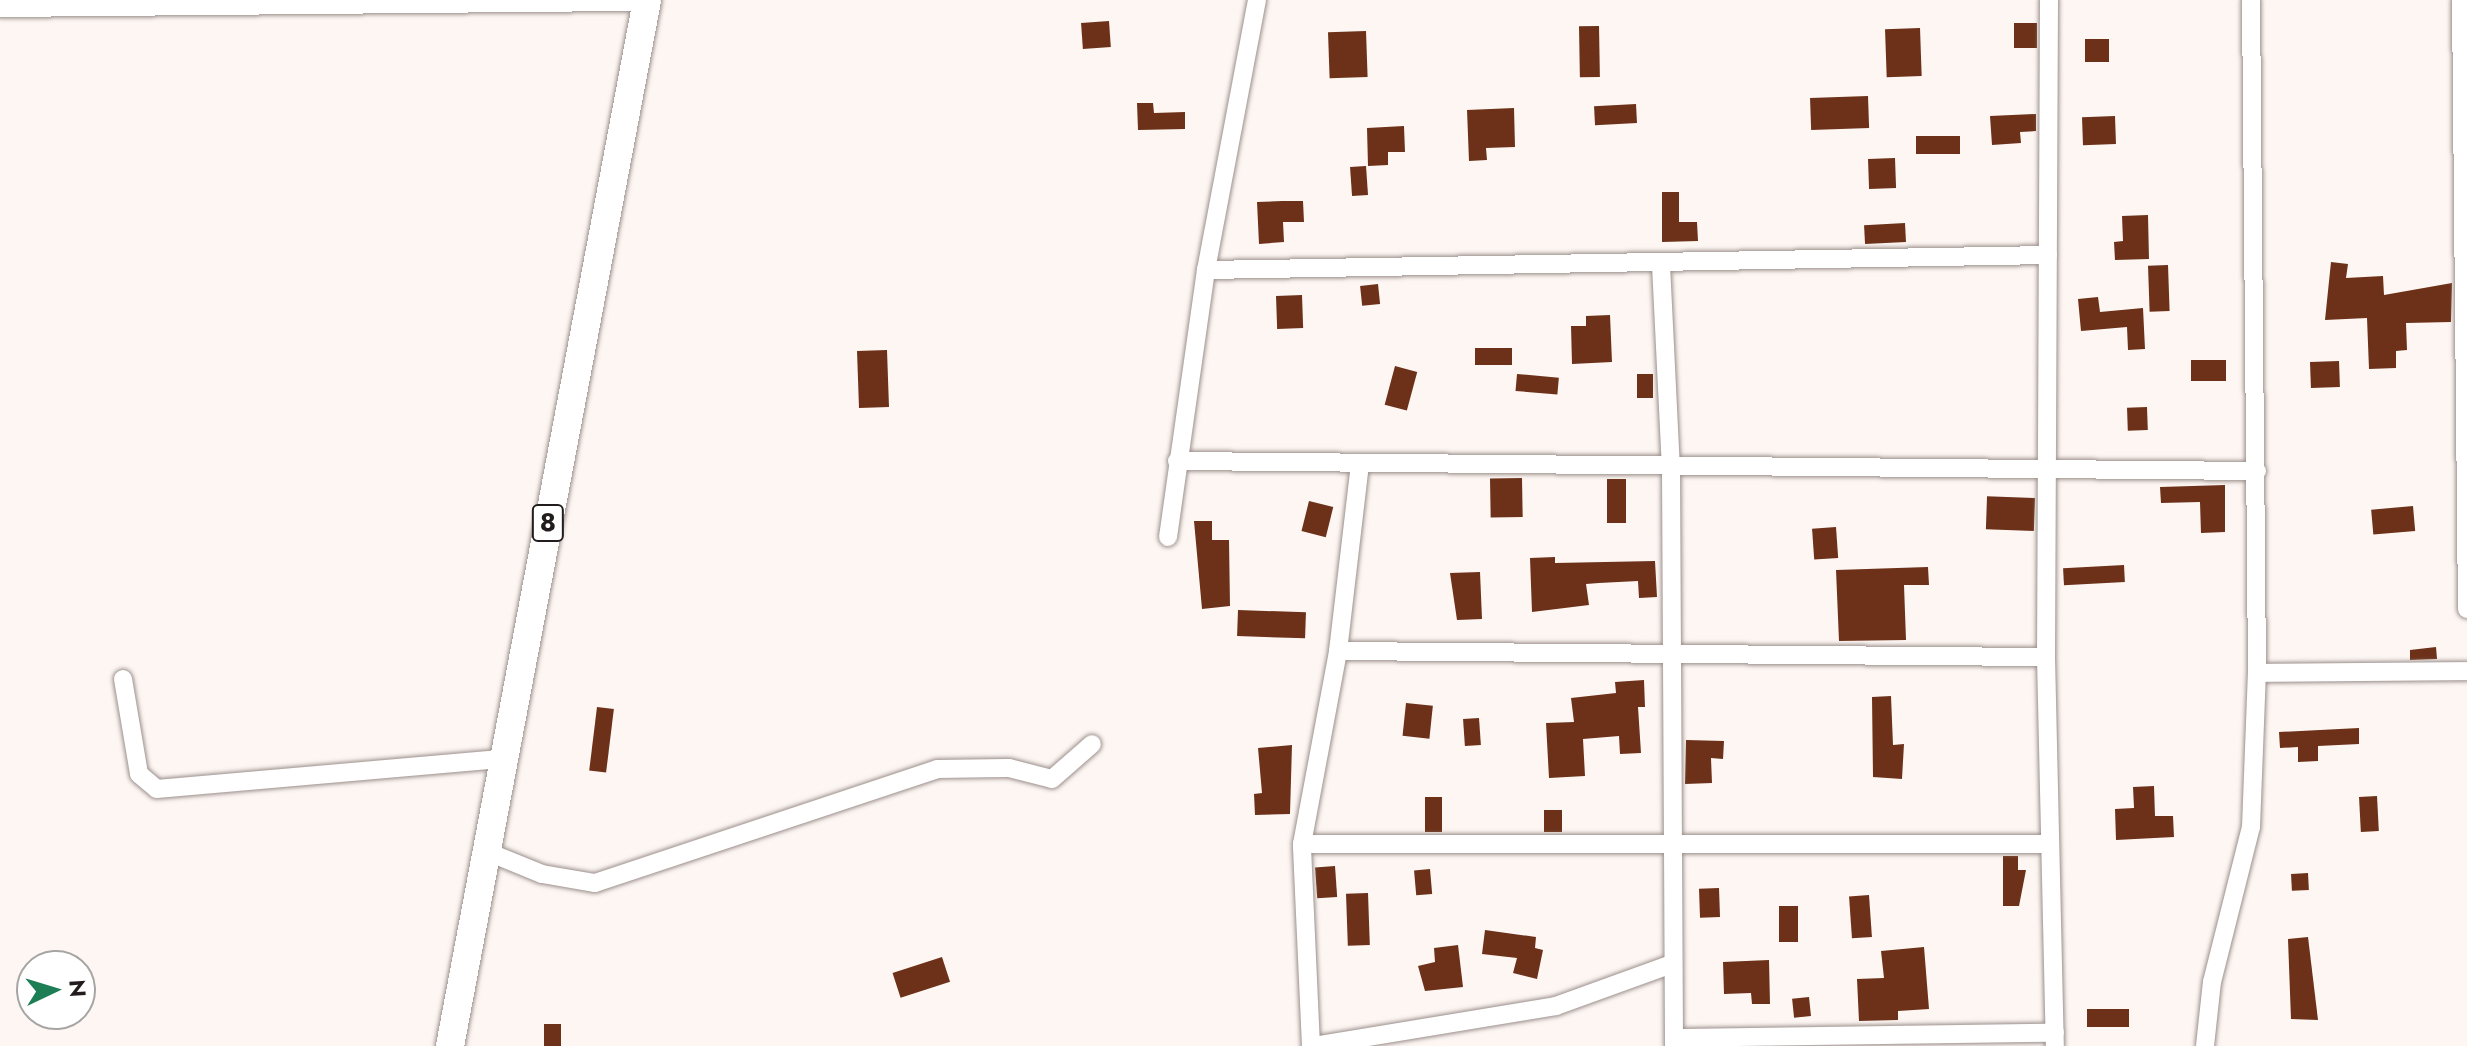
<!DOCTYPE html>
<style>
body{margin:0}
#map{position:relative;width:2467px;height:1046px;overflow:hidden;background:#fdf6f3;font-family:Jost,sans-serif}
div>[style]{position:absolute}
.building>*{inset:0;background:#6c3118;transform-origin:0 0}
.roads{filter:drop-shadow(0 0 2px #9b8f8b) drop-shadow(0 0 2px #9b8f8b)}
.minor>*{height:18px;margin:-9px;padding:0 9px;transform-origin:9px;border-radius:9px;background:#fff}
.tertiary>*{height:22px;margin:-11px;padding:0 11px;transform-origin:11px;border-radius:11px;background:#fff}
.primary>*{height:28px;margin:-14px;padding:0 14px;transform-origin:14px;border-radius:14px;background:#fff}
span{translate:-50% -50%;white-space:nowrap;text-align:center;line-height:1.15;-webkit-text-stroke:8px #fff;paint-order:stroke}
.shield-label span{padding:2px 6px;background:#fff;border:2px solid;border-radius:6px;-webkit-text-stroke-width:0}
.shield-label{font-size:26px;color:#221d1c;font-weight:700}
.north{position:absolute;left:16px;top:950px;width:80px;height:80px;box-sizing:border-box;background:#fff;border:2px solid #a7a5a4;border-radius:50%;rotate:86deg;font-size:22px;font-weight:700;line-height:32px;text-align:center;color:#221d1c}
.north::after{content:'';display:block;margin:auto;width:28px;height:36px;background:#1d7e56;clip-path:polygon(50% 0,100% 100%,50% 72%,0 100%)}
</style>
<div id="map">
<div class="building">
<div style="left:1109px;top:21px;width:26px;height:28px;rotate:86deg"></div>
<div style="left:2014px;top:23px;width:23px;height:25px"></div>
<div style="left:1599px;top:26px;width:51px;height:20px;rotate:89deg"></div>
<div style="left:1920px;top:28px;width:48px;height:35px;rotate:88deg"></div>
<div style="left:1366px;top:31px;width:46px;height:38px;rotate:88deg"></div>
<div style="left:2085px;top:39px;width:24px;height:23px"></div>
<div style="left:1868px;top:96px;width:32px;height:58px;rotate:88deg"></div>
<div style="clip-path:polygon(1137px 103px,1153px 103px,1154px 113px,1185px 112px,1185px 129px,1138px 130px)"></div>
<div style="left:1636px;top:104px;width:19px;height:42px;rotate:87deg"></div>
<div style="clip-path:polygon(1514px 108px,1515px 147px,1486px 148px,1487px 160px,1469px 161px,1467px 110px)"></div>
<div style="clip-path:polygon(2036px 114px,2036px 131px,2020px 132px,2021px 143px,1992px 145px,1990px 116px)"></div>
<div style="left:2115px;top:116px;width:28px;height:33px;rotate:88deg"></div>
<div style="clip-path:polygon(1404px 126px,1405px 152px,1388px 152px,1388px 165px,1368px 166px,1367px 128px)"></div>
<div style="left:1960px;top:136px;width:18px;height:44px;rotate:90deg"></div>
<div style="left:1895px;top:158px;width:30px;height:27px;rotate:88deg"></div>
<div style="left:1366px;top:166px;width:29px;height:16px;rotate:86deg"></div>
<div style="clip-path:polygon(1662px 192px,1679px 192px,1679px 222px,1697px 222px,1698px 241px,1662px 242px)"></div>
<div style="clip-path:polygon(1282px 201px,1303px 201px,1304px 222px,1283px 222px,1284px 242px,1259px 244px,1257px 202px)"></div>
<div style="clip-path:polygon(2148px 215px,2149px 259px,2115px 260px,2114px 242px,2123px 241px,2122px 216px)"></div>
<div style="left:1905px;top:223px;width:19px;height:41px;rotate:87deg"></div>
<div style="clip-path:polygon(2331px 262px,2348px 264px,2346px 278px,2383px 276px,2384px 295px,2452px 283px,2451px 322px,2406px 323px,2407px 350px,2396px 351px,2396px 368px,2369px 369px,2367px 318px,2325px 320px)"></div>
<div style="left:2168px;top:265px;width:46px;height:20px;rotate:88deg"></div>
<div style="left:1378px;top:284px;width:20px;height:18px;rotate:84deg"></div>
<div style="left:1302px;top:295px;width:33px;height:26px;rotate:88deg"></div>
<div style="clip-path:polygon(2098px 297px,2100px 312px,2143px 308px,2145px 349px,2128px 350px,2127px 327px,2081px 331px,2078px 299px)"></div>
<div style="clip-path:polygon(1610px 315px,1612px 362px,1572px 364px,1571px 326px,1586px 326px,1586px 316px)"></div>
<div style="left:1475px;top:348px;width:37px;height:17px"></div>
<div style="left:887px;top:350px;width:57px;height:30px;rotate:88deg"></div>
<div style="left:2191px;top:360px;width:35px;height:21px"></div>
<div style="left:2339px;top:361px;width:26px;height:29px;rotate:88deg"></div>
<div style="left:1395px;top:366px;width:23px;height:40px;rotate:15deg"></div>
<div style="left:1517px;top:374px;width:42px;height:17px;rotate:5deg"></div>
<div style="left:1637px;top:374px;width:16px;height:24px"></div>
<div style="left:2147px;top:407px;width:23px;height:20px;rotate:88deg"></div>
<div style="left:1522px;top:478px;width:39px;height:32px;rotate:89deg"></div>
<div style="left:1607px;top:479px;width:19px;height:44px"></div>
<div style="clip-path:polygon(2225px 485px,2225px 532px,2201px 533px,2200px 502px,2161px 503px,2160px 487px)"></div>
<div style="left:2035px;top:498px;width:33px;height:48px;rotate:92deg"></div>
<div style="left:1309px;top:501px;width:25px;height:31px;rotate:14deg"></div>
<div style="left:2413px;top:506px;width:25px;height:42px;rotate:85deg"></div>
<div style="clip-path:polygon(1194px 521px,1212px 521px,1212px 540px,1229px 540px,1230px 606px,1202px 609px)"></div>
<div style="left:1836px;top:527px;width:31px;height:24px;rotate:86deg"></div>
<div style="clip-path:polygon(1555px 557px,1555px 563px,1655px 561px,1657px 597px,1639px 598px,1638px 581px,1599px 583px,1586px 584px,1589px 605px,1532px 612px,1530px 558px)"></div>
<div style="left:2124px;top:565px;width:17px;height:61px;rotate:87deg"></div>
<div style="clip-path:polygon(1928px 567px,1929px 585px,1904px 585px,1906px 640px,1839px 641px,1836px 570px)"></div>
<div style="clip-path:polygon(1480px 572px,1482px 619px,1457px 620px,1450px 573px)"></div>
<div style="left:1238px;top:610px;width:68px;height:26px;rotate:2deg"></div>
<div style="clip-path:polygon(2436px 647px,2437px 659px,2410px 660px,2410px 650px)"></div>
<div style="clip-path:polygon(1644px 680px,1645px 707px,1638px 707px,1641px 753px,1620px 754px,1619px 736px,1583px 739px,1585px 776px,1549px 778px,1546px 723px,1574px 722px,1571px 698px,1616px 693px,1615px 682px)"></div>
<div style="clip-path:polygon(1891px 696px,1893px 745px,1904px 744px,1902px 779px,1873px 777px,1872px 697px)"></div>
<div style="left:1406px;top:703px;width:27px;height:33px;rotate:6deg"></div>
<div style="left:597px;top:707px;width:17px;height:64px;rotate:7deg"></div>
<div style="left:1479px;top:718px;width:27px;height:16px;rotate:86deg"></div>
<div style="clip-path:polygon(2359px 728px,2359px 744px,2318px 746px,2318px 761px,2298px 762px,2298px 747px,2280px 748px,2279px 732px)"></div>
<div style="clip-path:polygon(1686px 740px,1724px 741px,1723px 759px,1711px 758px,1712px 783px,1685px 784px)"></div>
<div style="clip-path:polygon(1292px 745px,1290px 814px,1255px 815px,1254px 794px,1262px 793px,1258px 748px)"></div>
<div style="clip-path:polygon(2154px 786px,2155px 816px,2173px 816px,2174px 837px,2116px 840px,2115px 809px,2134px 808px,2133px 787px)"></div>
<div style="left:2377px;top:796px;width:35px;height:18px;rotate:87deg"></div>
<div style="left:1425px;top:797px;width:17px;height:35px"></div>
<div style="left:1544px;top:810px;width:18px;height:22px"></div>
<div style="clip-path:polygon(2003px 856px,2018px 856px,2018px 870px,2026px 870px,2019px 906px,2003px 906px)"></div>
<div style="left:1335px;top:866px;width:31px;height:20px;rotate:86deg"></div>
<div style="left:1430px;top:869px;width:25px;height:16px;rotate:85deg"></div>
<div style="left:2308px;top:873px;width:17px;height:17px;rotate:87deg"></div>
<div style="left:1719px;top:888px;width:29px;height:20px;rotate:88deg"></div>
<div style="left:1368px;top:893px;width:52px;height:22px;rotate:88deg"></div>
<div style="left:1869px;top:895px;width:42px;height:20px;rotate:86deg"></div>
<div style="left:1779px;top:906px;width:19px;height:36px"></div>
<div style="clip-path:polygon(1485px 930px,1536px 937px,1535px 948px,1543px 950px,1537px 979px,1513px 973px,1517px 958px,1482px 954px)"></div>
<div style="clip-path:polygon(2308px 937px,2318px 1020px,2291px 1019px,2288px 939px)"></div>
<div style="clip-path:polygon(1458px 945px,1463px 987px,1425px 991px,1418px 966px,1435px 962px,1434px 948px)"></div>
<div style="clip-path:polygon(1924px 947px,1929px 1009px,1898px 1011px,1898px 1020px,1859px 1021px,1857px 979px,1884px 978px,1881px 951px)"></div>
<div style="left:942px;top:957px;width:26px;height:52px;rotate:72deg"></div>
<div style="clip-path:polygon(1769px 960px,1770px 1004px,1752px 1004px,1751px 993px,1724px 994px,1723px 962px)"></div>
<div style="left:1809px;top:997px;width:19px;height:17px;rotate:84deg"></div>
<div style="left:2129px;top:1009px;width:18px;height:42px;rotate:90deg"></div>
<div style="left:544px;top:1024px;width:17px;height:22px"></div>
</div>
<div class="roads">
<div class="minor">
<div style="left:2049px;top:0;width:657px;rotate:90.26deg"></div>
<div style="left:2046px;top:657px;width:389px;rotate:88.7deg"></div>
<div style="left:2461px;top:0;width:609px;rotate:89.44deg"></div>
<div style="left:1661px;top:265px;width:203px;rotate:87.2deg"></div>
<div style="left:1671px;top:468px;width:578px;rotate:89.7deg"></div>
<div style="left:1206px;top:270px;width:842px;rotate:-1.02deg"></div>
<div style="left:1177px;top:461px;width:1080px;rotate:0.53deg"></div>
<div style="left:1168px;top:537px;width:270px;rotate:-81.9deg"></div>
<div style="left:1206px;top:270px;width:275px;rotate:-79.3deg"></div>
<div style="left:1338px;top:651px;width:708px;rotate:0.49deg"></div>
<div style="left:2257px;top:673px;width:210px;rotate:-0.5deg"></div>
<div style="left:123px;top:679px;width:96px;rotate:80.4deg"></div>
<div style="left:139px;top:774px;width:23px;rotate:40deg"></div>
<div style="left:157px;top:789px;width:347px;rotate:-5deg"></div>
<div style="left:1302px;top:844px;width:748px"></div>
<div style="left:488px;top:852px;width:58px;rotate:22.2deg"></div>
<div style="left:542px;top:874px;width:54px;rotate:9.6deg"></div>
<div style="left:595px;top:883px;width:360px;rotate:-18.4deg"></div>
<div style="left:937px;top:769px;width:72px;rotate:-0.8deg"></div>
<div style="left:1009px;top:768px;width:44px;rotate:14.3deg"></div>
<div style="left:1052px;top:779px;width:53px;rotate:-41.2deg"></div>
<div style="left:1674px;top:1038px;width:381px;rotate:-0.8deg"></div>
<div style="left:1311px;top:1046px;width:202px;rotate:-92.6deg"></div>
<div style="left:1302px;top:844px;width:196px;rotate:-79.4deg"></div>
<div style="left:1338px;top:651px;width:189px;rotate:-83.3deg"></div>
<div style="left:1314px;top:1046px;width:245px;rotate:-9.4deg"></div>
<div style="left:1556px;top:1006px;width:123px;rotate:-19.9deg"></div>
<div style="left:2205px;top:1046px;width:64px;rotate:-83.8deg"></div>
<div style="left:2212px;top:982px;width:160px;rotate:-75.9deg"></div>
<div style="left:2251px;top:827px;width:154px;rotate:-87.8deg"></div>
<div style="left:2257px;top:673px;width:673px;rotate:-90.51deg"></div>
</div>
<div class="tertiary">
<div style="left:0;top:6px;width:630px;rotate:-0.55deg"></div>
</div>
<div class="primary">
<div style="left:450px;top:1046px;width:1064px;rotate:-79.33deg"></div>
</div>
</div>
<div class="shield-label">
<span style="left:548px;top:523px">8</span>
</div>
<div class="north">N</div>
</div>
